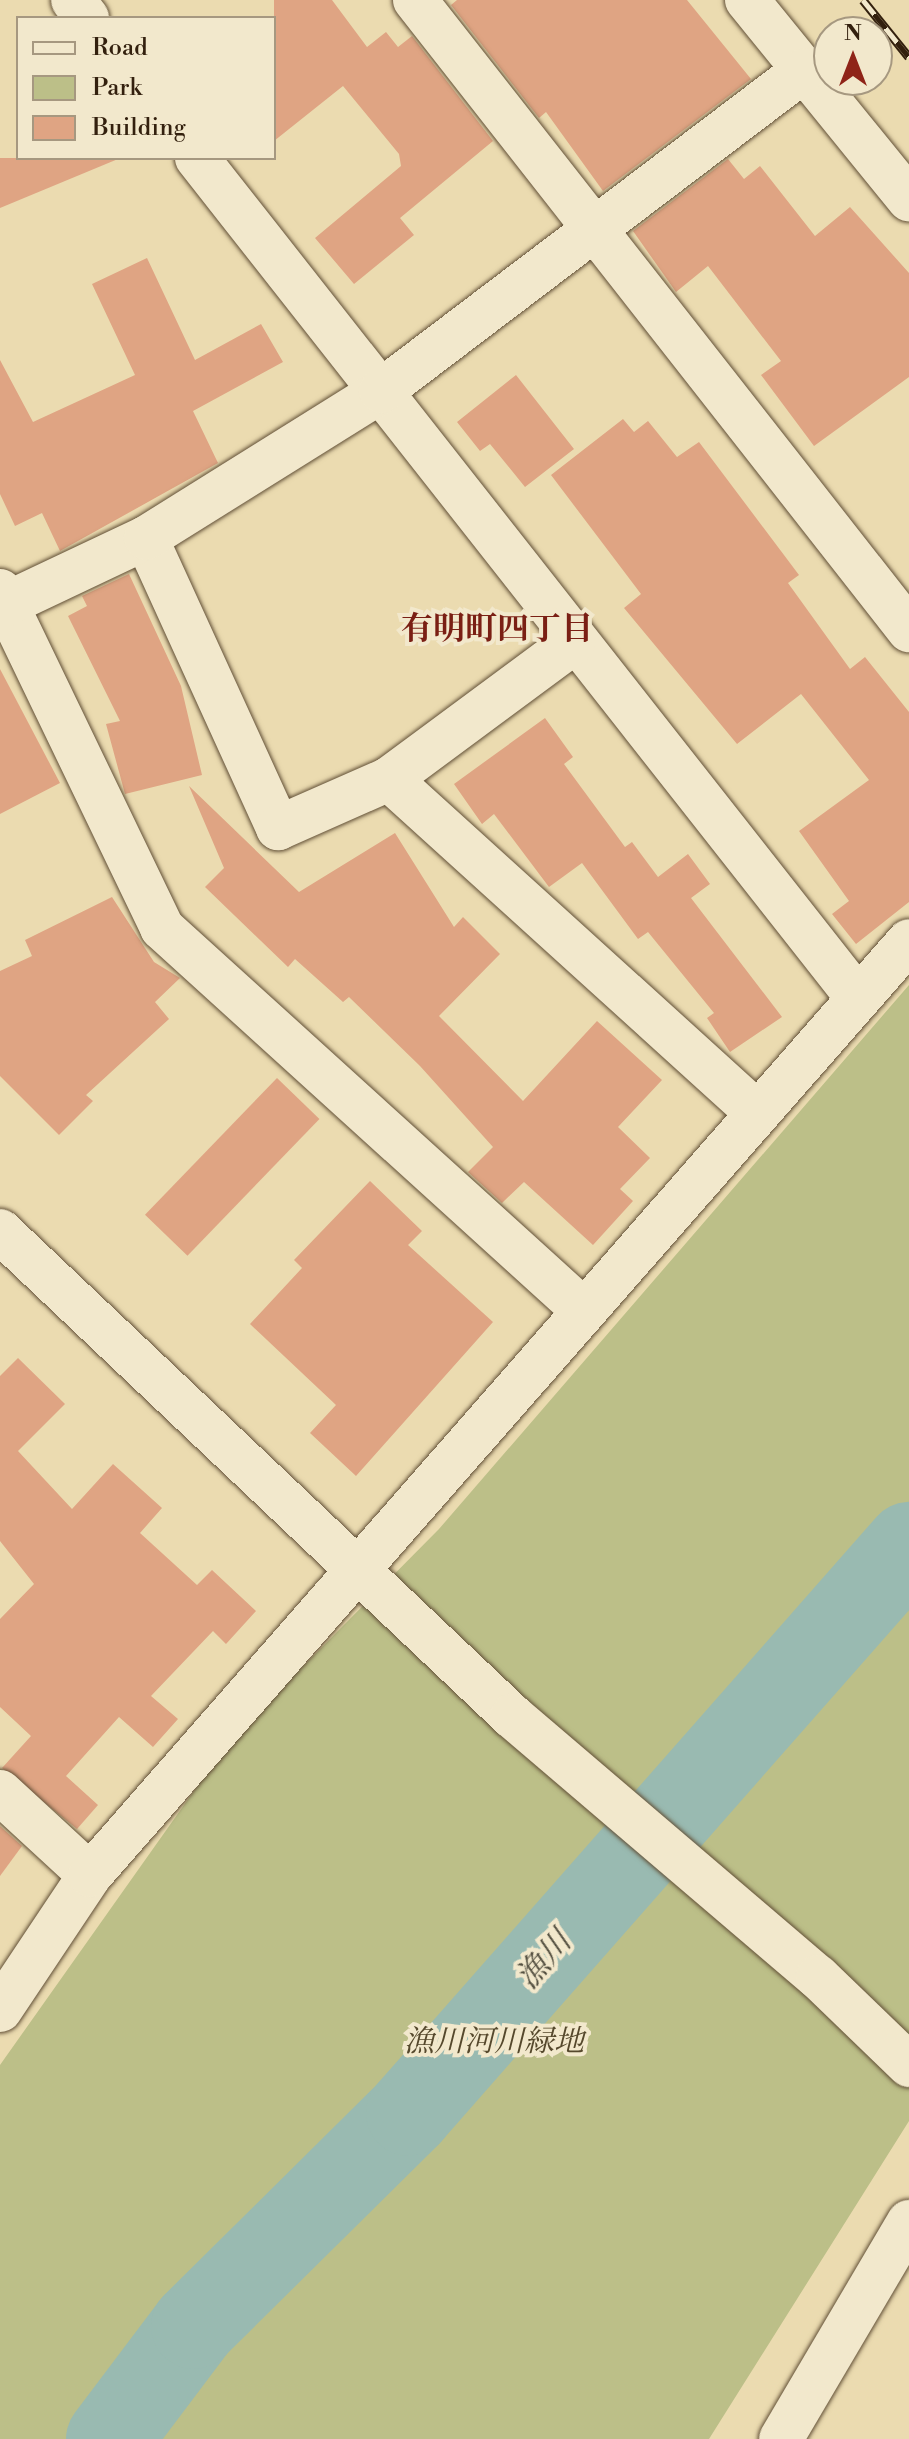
<!DOCTYPE html>
<meta charset="utf-8">
<style>
body{margin:0}
#map{position:relative;width:909px;height:2439px;overflow:hidden;background:#ebdbb0;font-family:"Libre Bodoni","Noto Serif JP",serif}
div>[style]{position:absolute}
.green>*{inset:0;background:#bcbf88}
.river>*{height:86px;margin:-43px;padding:0 43px;transform-origin:43px;border-radius:43px;background:#99bab1}
.building>*{inset:0;background:#dfa483;transform-origin:0 0}
.roads{filter:drop-shadow(0 0 2px #614f36) drop-shadow(0 0 2px #614f36)}
.minor>*{height:44px;margin:-22px;padding:0 22px;transform-origin:22px;border-radius:22px;background:#f2e8cc}
.rail>*{height:9px;margin-top:-4.5px;transform-origin:0;background:repeating-linear-gradient(90deg,#f2e8cc 0 18px,#33200e 0 36px);box-sizing:border-box;border-block:2px solid #33200e}
span{translate:-50% -50%;white-space:nowrap;text-align:center;line-height:1.15;-webkit-text-stroke:8px #f2e8cc;paint-order:stroke}
.park-label{font-size:30px;color:#55482c;font-style:italic}
.neighbourhood-label{font-size:32px;color:#7a1f14;font-weight:700}
.water-label{font-size:32px;color:#524e3f;font-style:italic}
.legend{position:absolute;left:16px;top:16px;width:260px;height:144px;box-sizing:border-box;background:#f2e8cc;border:2px solid #a69880;margin:0;padding:10px 14px;list-style:none;font-size:24px;color:#33200e}
.legend li{display:flex;align-items:center;gap:16px;height:40px}
.legend b{width:40px;border:2px solid #a69880}
.north{position:absolute;left:813px;top:16px;width:80px;height:80px;box-sizing:border-box;background:#f2e8cc;border:2px solid #a69880;border-radius:50%;rotate:0deg;font-size:22px;font-weight:700;line-height:32px;text-align:center;color:#33200e}
.north::after{content:'';display:block;margin:auto;width:28px;height:36px;background:#8f2418;clip-path:polygon(50% 0,100% 100%,50% 72%,0 100%)}
</style>
<div id="map">
<div class="green">
<div style="clip-path:polygon(909px 985px,909px 2121px,709px 2439px,0 2439px,0 2065px,230px 1740px,439px 1529px)"></div>
</div>
<div class="river">
<div style="left:109px;top:2439px;width:141px;rotate:-53deg"></div>
<div style="left:194px;top:2326px;width:303px;rotate:-44.7deg"></div>
<div style="left:409px;top:2113px;width:757px;rotate:-48.64deg"></div>
</div>
<div class="building">
<div style="clip-path:polygon(274px 0,332px 0,367px 47px,386px 32px,398px 47px,412px 36px,493px 141px,400px 218px,414px 235px,354px 284px,315px 238px,401px 166px,399px 154px,343px 86px,274px 141px)"></div>
<div style="clip-path:polygon(457px 0,687px 0,751px 79px,603px 191px,546px 112px,539px 118px,451px 5px)"></div>
<div style="clip-path:polygon(0 158px,118px 158px,118px 159px,0 208px)"></div>
<div style="clip-path:polygon(728px 159px,744px 179px,760px 166px,815px 236px,850px 207px,909px 273px,909px 377px,814px 446px,761px 375px,781px 361px,708px 266px,676px 292px,633px 231px)"></div>
<div style="clip-path:polygon(147px 258px,195px 360px,261px 324px,283px 362px,193px 411px,218px 463px,60px 551px,42px 513px,15px 526px,0 494px,0 360px,33px 422px,135px 375px,92px 284px)"></div>
<div style="clip-path:polygon(516px 375px,574px 449px,525px 487px,490px 444px,480px 451px,457px 422px)"></div>
<div style="clip-path:polygon(623px 419px,634px 432px,648px 421px,677px 457px,699px 442px,799px 575px,788px 583px,850px 669px,865px 657px,909px 712px,909px 902px,856px 944px,832px 914px,849px 901px,799px 831px,869px 780px,801px 694px,737px 744px,624px 608px,641px 594px,551px 475px)"></div>
<div style="clip-path:polygon(129px 574px,181px 686px,202px 775px,125px 794px,106px 724px,120px 721px,68px 616px,87px 606px,82px 596px)"></div>
<div style="clip-path:polygon(0 669px,60px 783px,0 814px)"></div>
<div style="clip-path:polygon(545px 718px,573px 757px,564px 764px,625px 847px,632px 842px,658px 877px,688px 854px,710px 884px,691px 898px,782px 1017px,730px 1052px,707px 1018px,714px 1013px,648px 932px,638px 939px,582px 863px,549px 887px,494px 814px,482px 824px,454px 784px)"></div>
<div style="clip-path:polygon(189px 786px,299px 892px,395px 833px,454px 927px,463px 917px,500px 954px,439px 1016px,523px 1101px,597px 1021px,662px 1080px,618px 1127px,650px 1158px,620px 1189px,633px 1201px,593px 1245px,524px 1182px,502px 1203px,468px 1172px,493px 1147px,420px 1066px,349px 997px,343px 1002px,295px 959px,288px 967px,205px 887px,224px 868px)"></div>
<div style="clip-path:polygon(112px 897px,154px 962px,180px 978px,155px 1002px,169px 1019px,86px 1095px,93px 1101px,59px 1135px,0 1076px,0 971px,32px 956px,25px 940px)"></div>
<div style="left:277px;top:1078px;width:59px;height:190px;rotate:44deg"></div>
<div style="clip-path:polygon(370px 1181px,422px 1231px,408px 1245px,493px 1322px,356px 1476px,310px 1433px,336px 1405px,250px 1324px,302px 1268px,294px 1260px)"></div>
<div style="clip-path:polygon(18px 1358px,65px 1404px,18px 1451px,72px 1509px,113px 1464px,162px 1508px,140px 1533px,197px 1585px,212px 1570px,256px 1611px,226px 1644px,213px 1631px,151px 1696px,178px 1719px,153px 1747px,119px 1717px,66px 1776px,98px 1805px,77px 1829px,2px 1768px,31px 1736px,0 1707px,0 1619px,34px 1584px,0 1541px,0 1376px)"></div>
<div style="clip-path:polygon(0 1826px,22px 1846px,0 1876px)"></div>
</div>
<div class="roads">
<div class="minor">
<div style="left:73px;top:0;width:23px;rotate:52deg"></div>
<div style="left:415px;top:0;width:801px;rotate:51.9deg"></div>
<div style="left:747px;top:0;width:257px;rotate:50.9deg"></div>
<div style="left:197px;top:158px;width:1067px;rotate:51.81deg"></div>
<div style="left:146px;top:538px;width:319px;rotate:65.5deg"></div>
<div style="left:278px;top:828px;width:121px;rotate:-23.8deg"></div>
<div style="left:389px;top:779px;width:229px;rotate:-36.5deg"></div>
<div style="left:0;top:591px;width:374px;rotate:64.3deg"></div>
<div style="left:162px;top:928px;width:567px;rotate:42.21deg"></div>
<div style="left:0;top:607px;width:161px;rotate:-25.3deg"></div>
<div style="left:146px;top:538px;width:277px;rotate:-32deg"></div>
<div style="left:381px;top:391px;width:530px;rotate:-37.17deg"></div>
<div style="left:389px;top:779px;width:496px;rotate:42.2deg"></div>
<div style="left:0;top:1231px;width:705px;rotate:43.45deg"></div>
<div style="left:512px;top:1716px;width:402px;rotate:40.5deg"></div>
<div style="left:818px;top:1977px;width:127px;rotate:44deg"></div>
<div style="left:0;top:1792px;width:122px;rotate:42.7deg"></div>
<div style="left:0;top:2010px;width:162px;rotate:-56.3deg"></div>
<div style="left:90px;top:1875px;width:1242px;rotate:-48.75deg"></div>
<div style="left:781px;top:2439px;width:252px;rotate:-59.5deg"></div>
</div>
</div>
<div class="rail">
<div style="left:863px;top:0;width:73px;rotate:51.1deg"></div>
</div>
<div class="park-label">
<span style="left:494px;top:2042px">漁川河川緑地</span>
</div>
<div class="neighbourhood-label">
<span style="left:497px;top:629px">有明町四丁目</span>
</div>
<div class="water-label">
<span style="left:544px;top:1960px;rotate:-49deg">漁川</span>
</div>
<ul class="legend">
<li><b style="height:10px;background:#f2e8cc"></b>Road</li>
<li><b style="height:22px;background:#bcbf88"></b>Park</li>
<li><b style="height:22px;background:#dfa483"></b>Building</li>
</ul>
<div class="north">N</div>
</div>
